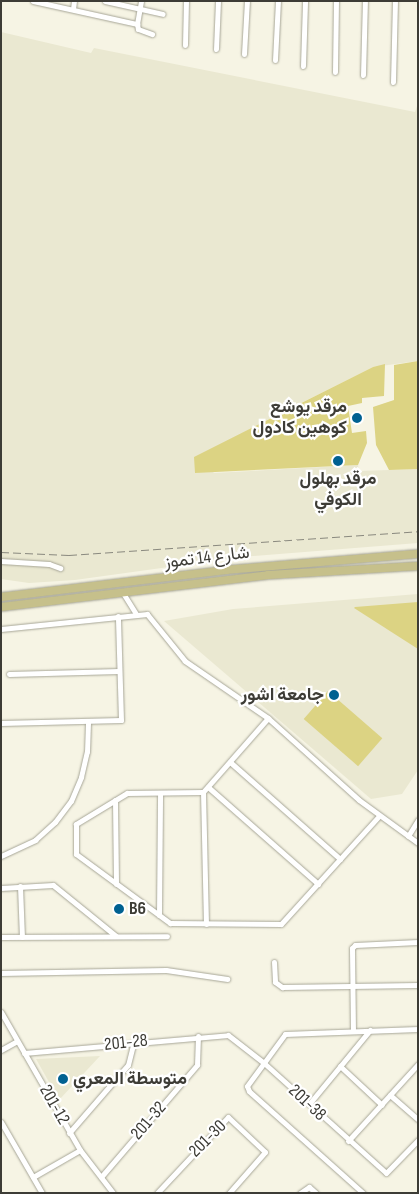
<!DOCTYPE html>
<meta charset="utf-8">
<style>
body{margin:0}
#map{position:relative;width:419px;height:1194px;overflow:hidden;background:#f6f4e4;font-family:"Sofia Sans Condensed",Vazirmatn,sans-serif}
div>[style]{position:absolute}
.built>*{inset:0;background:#eae8d1}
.green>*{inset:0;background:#dcd383;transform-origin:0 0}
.roads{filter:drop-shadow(0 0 1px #a7a697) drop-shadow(0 0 1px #a7a697)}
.street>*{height:5px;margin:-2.5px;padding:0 2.5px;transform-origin:2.5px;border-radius:2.5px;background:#fff}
.primary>*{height:8px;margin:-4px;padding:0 4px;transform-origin:4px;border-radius:4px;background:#c6c08b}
.rail>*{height:1px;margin-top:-0.5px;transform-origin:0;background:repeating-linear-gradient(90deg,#89887e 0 8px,transparent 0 12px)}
.dots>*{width:14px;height:14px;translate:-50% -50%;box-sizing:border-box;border:2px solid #fff;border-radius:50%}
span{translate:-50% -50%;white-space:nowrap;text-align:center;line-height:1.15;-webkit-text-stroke:4.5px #fff;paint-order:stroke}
.poi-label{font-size:18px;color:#3d3c36;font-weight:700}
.right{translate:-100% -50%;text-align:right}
.left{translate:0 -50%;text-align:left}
.street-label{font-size:18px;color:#3d3c36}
.frame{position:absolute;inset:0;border:2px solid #3d3c36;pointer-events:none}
</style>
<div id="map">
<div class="built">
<div style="clip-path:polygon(1px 32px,91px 53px,94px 48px,415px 112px,418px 103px,418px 361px,373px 367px,263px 422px,213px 473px,358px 465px,359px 471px,418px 469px,418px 543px,241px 557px,75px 580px,29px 583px,1px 579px)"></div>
<div style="clip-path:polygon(418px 594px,418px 770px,402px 794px,371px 799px,164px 621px,233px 609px)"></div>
<div style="clip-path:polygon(100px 1056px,59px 1100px,36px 1059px)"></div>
</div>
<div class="green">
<div style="clip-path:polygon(418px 361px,418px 469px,389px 470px,376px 445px,373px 407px,394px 400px,394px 365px)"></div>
<div style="clip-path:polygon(385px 364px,384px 396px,362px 398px,362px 403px,348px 406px,352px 433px,366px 431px,367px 443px,358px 465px,195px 473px,194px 457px,373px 367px)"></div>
<div style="clip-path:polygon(418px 602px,418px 649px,354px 608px,355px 607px)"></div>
<div style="left:328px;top:691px;width:72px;height:37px;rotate:41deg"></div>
</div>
<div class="roads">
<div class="street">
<div style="left:33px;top:1px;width:107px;rotate:12.5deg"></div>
<div style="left:137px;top:24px;width:23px;rotate:-80deg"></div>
<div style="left:105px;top:1px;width:59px;rotate:12.6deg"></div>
<div style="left:73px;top:9px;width:8px;rotate:-83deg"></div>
<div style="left:137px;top:24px;width:5px;rotate:79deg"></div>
<div style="left:138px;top:29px;width:15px;rotate:20deg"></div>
<div style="left:185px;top:45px;width:44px;rotate:-88.7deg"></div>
<div style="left:216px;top:49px;width:48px;rotate:-87.6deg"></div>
<div style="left:244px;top:54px;width:53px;rotate:-86.8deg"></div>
<div style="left:275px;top:60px;width:59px;rotate:-87.1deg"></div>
<div style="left:303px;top:66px;width:65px;rotate:-88.2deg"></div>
<div style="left:335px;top:72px;width:71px;rotate:-89.2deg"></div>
<div style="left:363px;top:75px;width:74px;rotate:-88.5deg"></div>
<div style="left:393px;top:82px;width:81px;rotate:-88.6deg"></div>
<div style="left:1px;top:561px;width:48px;rotate:3.6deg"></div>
<div style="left:49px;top:564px;width:12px;rotate:20deg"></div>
<div style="left:123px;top:593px;width:25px;rotate:58deg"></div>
<div style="left:1px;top:629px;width:147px;rotate:-5.9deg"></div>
<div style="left:147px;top:614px;width:60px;rotate:51deg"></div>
<div style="left:185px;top:661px;width:101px;rotate:34.5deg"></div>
<div style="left:268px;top:718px;width:122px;rotate:42deg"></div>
<div style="left:359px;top:800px;width:73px;rotate:36.1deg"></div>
<div style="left:9px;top:674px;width:110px;rotate:-1.6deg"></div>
<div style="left:1px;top:723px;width:120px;rotate:-1.4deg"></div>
<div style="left:121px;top:720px;width:104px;rotate:-91.7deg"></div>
<div style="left:230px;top:762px;width:147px;rotate:41.4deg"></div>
<div style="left:208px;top:787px;width:147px;rotate:41.4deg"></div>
<div style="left:203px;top:792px;width:76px;rotate:179.2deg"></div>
<div style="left:127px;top:793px;width:60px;rotate:148.7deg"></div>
<div style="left:76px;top:824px;width:30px;rotate:90deg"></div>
<div style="left:76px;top:854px;width:117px;rotate:36.3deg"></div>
<div style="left:170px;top:923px;width:111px;rotate:0.5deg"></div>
<div style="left:281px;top:924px;width:146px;rotate:-47.8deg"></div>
<div style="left:115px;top:800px;width:84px;rotate:89.3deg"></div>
<div style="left:408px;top:836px;width:19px;rotate:-58deg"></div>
<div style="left:1px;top:856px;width:38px;rotate:-25deg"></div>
<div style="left:35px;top:840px;width:27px;rotate:-42deg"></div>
<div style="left:55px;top:822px;width:26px;rotate:-53deg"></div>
<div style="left:71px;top:801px;width:26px;rotate:-67deg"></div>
<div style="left:81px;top:777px;width:26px;rotate:-77deg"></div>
<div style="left:87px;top:752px;width:31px;rotate:-88deg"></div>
<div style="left:20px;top:886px;width:51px;rotate:87.8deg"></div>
<div style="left:1px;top:888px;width:52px;rotate:-3.3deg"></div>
<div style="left:53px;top:885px;width:81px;rotate:39deg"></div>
<div style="left:159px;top:915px;width:122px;rotate:-89.5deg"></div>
<div style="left:206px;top:924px;width:132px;rotate:-91.3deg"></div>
<div style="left:203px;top:792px;width:98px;rotate:-48.7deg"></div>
<div style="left:1px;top:937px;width:166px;rotate:-0.3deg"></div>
<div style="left:274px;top:962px;width:20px;rotate:87deg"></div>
<div style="left:275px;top:982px;width:9px;rotate:36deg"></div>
<div style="left:282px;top:987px;width:136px;rotate:-0.8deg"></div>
<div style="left:1px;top:973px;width:165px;rotate:-1deg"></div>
<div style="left:166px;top:970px;width:62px;rotate:8.4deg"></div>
<div style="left:1px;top:1012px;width:159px;rotate:60.2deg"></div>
<div style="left:80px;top:1150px;width:54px;rotate:52.5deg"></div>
<div style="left:353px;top:1031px;width:83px;rotate:-90.7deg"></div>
<div style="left:352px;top:948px;width:4px;rotate:-45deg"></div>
<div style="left:355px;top:945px;width:63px;rotate:-2.7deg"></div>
<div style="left:1px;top:1050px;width:18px;rotate:-29deg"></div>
<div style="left:24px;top:1053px;width:205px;rotate:-5deg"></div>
<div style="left:228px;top:1035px;width:46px;rotate:37.9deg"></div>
<div style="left:264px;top:1063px;width:164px;rotate:42deg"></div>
<div style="left:386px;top:1173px;width:46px;rotate:-45.9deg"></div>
<div style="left:340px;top:1066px;width:57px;rotate:42.9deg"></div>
<div style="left:390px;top:1095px;width:37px;rotate:41deg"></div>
<div style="left:309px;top:1104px;width:96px;rotate:-50.5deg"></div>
<div style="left:1px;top:1122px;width:82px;rotate:60deg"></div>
<div style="left:69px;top:1133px;width:90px;rotate:-49.1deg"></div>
<div style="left:128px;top:1065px;width:25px;rotate:-76deg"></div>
<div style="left:348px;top:1141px;width:104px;rotate:-47.7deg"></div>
<div style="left:33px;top:1177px;width:54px;rotate:-29.9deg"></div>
<div style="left:101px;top:1177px;width:148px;rotate:-49.4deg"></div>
<div style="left:197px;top:1065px;width:29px;rotate:-88deg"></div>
<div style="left:157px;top:1193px;width:104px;rotate:-46.9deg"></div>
<div style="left:228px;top:1117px;width:51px;rotate:43.4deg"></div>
<div style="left:265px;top:1152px;width:55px;rotate:131.3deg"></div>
<div style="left:300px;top:1193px;width:11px;rotate:-34deg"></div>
<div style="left:309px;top:1187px;width:9px;rotate:41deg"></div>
<div style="left:363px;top:1193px;width:153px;rotate:-138.2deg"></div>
<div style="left:249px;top:1091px;width:5px;rotate:-112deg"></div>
<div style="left:247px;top:1086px;width:64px;rotate:-53.8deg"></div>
<div style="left:285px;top:1034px;width:133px;rotate:-2.2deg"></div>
</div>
<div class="primary">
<div style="left:1px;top:597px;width:227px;rotate:-6.8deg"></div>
<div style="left:226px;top:570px;width:193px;rotate:-4.8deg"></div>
<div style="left:1px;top:607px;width:269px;rotate:-6.8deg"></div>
<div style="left:268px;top:575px;width:150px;rotate:-3.4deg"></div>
</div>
</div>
<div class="rail">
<div style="left:1px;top:552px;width:68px;rotate:2.5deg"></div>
<div style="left:69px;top:555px;width:350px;rotate:-3.9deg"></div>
</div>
<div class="dots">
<div style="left:357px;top:418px;background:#006191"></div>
<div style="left:338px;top:461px;background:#006191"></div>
<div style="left:334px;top:695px;background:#006191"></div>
<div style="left:119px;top:909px;background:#006191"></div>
<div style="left:63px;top:1079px;background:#006191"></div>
</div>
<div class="poi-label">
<span class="right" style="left:347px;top:418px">مرقد يوشع<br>كوهين كادول</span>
<span style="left:338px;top:490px">مرقد بهلول<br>الكوفي</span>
<span class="right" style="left:324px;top:695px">جامعة اشور</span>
<span class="left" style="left:129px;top:909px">B6</span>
<span class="left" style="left:73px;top:1079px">متوسطة المعري</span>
</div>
<div class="street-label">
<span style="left:207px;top:558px;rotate:-7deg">شارع 14 تموز</span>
<span style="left:126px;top:1043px;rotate:-6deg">201-28</span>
<span style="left:307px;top:1103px;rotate:43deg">201-38</span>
<span style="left:54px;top:1105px;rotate:60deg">201-12</span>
<span style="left:149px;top:1121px;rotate:-49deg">201-32</span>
<span style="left:208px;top:1139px;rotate:-45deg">201-30</span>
</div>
<div class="frame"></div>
</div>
